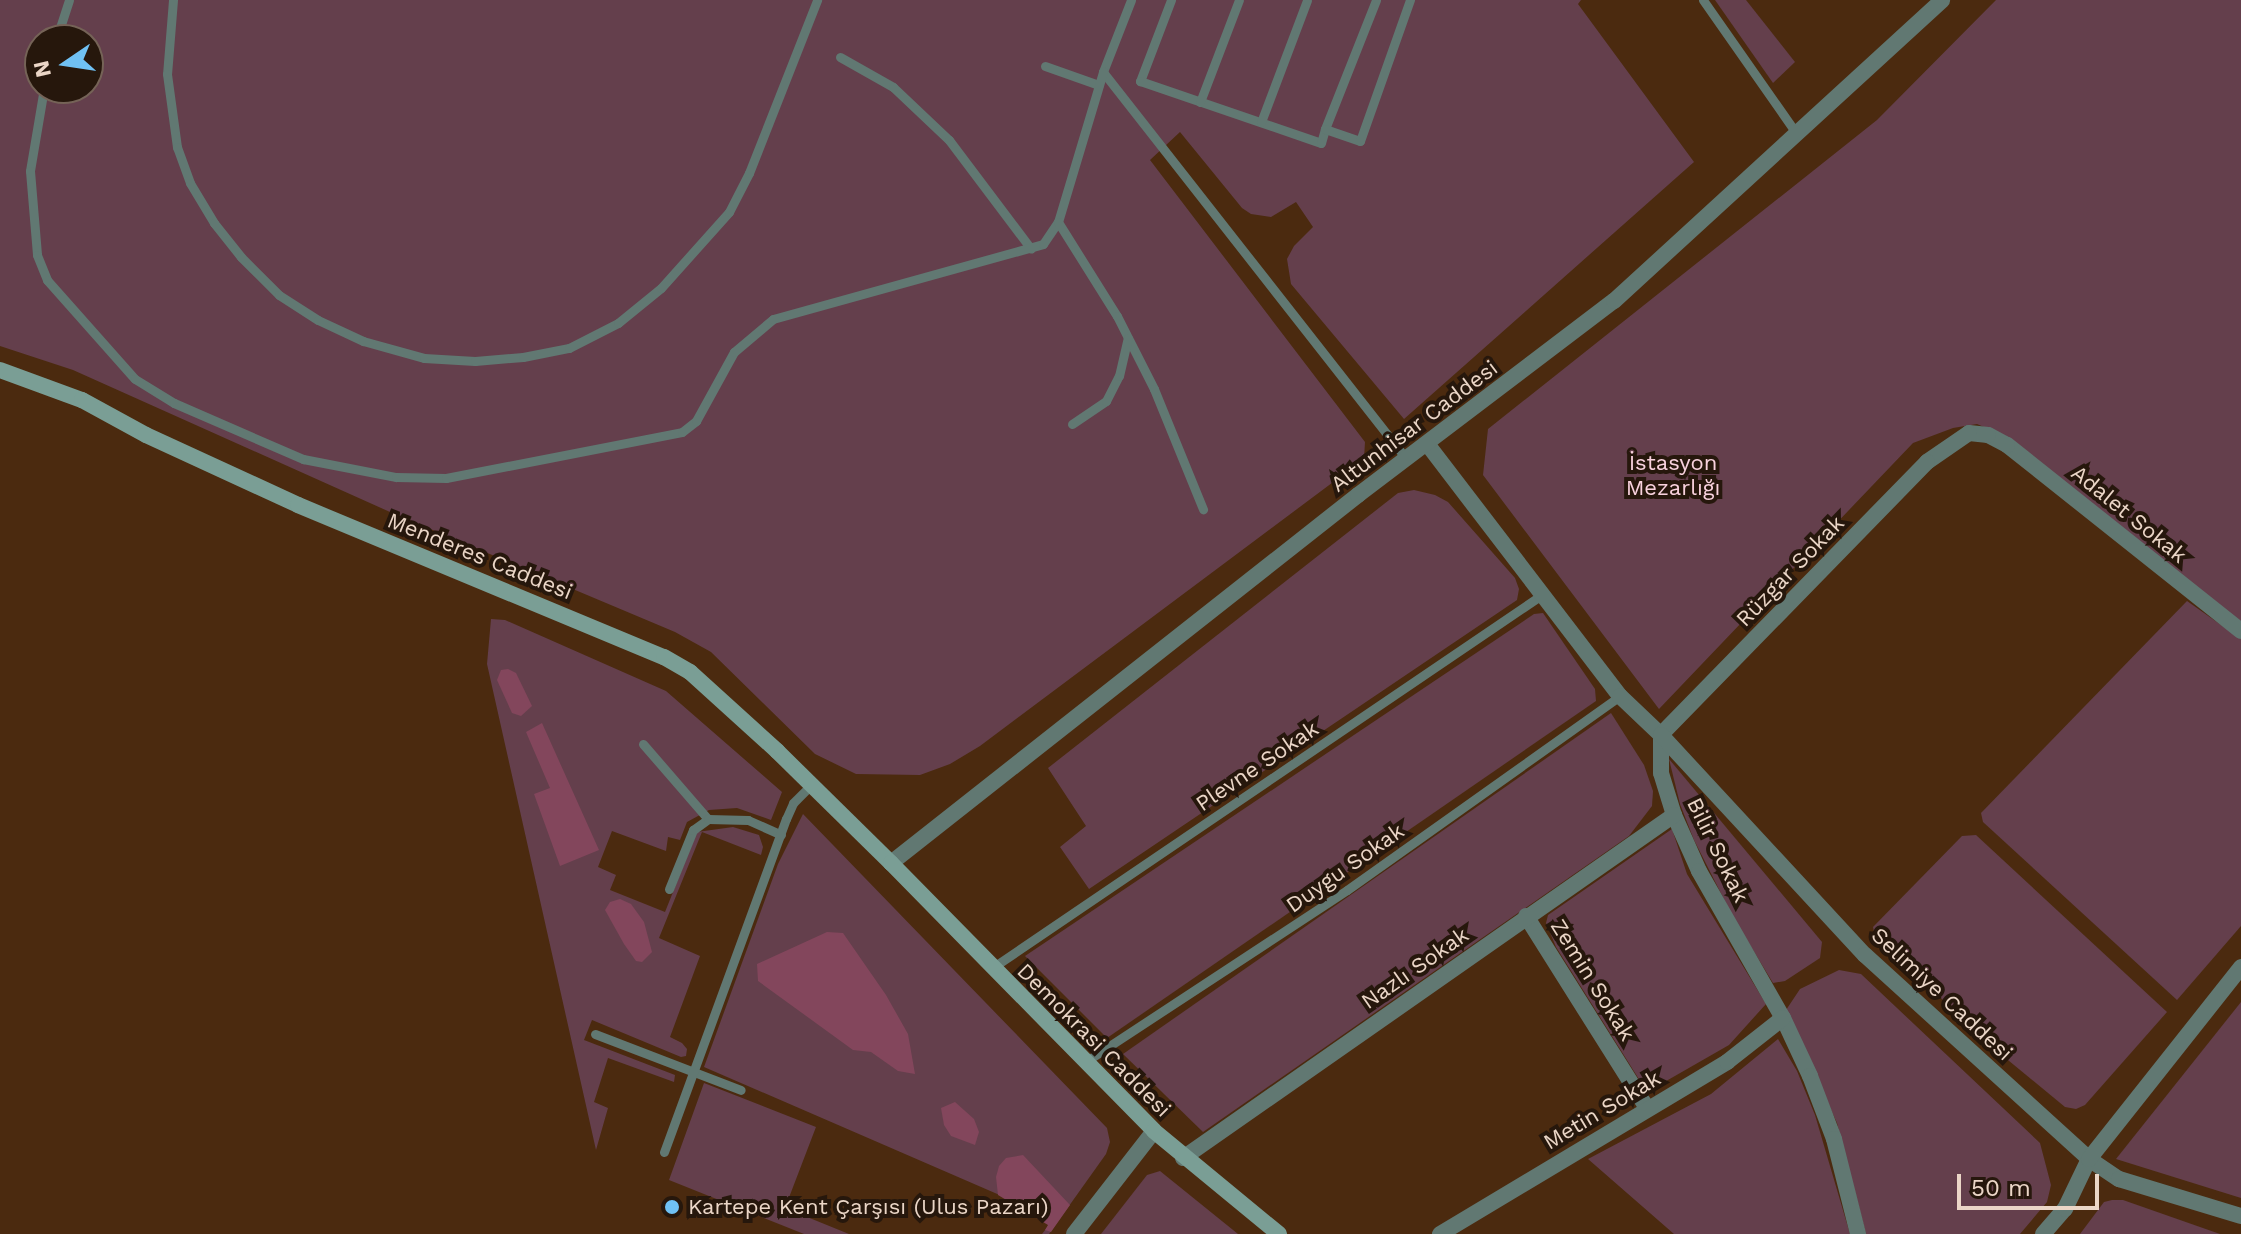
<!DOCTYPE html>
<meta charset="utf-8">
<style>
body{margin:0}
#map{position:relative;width:2241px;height:1234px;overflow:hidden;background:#4b2a0f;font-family:"Work Sans",sans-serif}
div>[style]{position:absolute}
.green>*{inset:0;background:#643f4c}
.forest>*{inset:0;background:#83465c}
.service>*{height:9px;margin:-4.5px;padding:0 4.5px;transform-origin:4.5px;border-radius:4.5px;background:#617872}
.minor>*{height:16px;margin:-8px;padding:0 8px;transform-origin:8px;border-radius:8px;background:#617872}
.tertiary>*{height:16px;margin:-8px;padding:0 8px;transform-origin:8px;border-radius:8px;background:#617872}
.secondary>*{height:16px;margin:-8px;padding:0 8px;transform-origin:8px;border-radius:8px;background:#7a9e95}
.dots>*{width:22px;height:22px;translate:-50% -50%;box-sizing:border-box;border:4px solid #26170c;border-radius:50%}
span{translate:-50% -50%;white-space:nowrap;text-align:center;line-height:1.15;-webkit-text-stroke:8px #26170c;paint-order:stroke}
.street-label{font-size:22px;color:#ebd6c7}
.park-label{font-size:22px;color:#f9d2de}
.poi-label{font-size:22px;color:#ebd6c7}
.left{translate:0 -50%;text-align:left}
.north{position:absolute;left:24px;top:24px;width:80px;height:80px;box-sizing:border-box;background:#26170c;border:2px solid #756357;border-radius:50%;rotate:257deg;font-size:22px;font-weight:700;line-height:32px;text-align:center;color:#ebd6c7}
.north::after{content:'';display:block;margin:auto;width:28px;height:36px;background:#70c1f4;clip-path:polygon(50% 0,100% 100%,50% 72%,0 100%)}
.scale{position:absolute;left:1957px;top:1174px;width:142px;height:36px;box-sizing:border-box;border:4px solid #ebd6c7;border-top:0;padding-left:10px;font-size:24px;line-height:28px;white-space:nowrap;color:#ebd6c7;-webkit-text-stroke:6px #26170c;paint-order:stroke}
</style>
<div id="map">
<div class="green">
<div style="clip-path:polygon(evenodd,0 0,1581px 0,1578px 4px,1694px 162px,1404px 419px,1291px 284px,1287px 259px,1294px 246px,1313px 227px,1296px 202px,1271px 217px,1251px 214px,1242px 208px,1180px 132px,1150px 160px,1365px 442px,1364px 459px,980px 746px,950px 764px,920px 775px,856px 774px,815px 754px,711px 652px,675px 632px,390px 512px,73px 370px,0 346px,0 0,40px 40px,88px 40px,88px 88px,40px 88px,40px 40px)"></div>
<div style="clip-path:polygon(1715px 0,1746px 0,1795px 62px,1773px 83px)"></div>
<div style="clip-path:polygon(1996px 0,2241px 0,2241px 623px,2007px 437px,1977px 424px,1953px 428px,1913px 443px,1659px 709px,1483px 475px,1488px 429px,1877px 120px)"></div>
<div style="clip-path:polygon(1414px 490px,1435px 495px,1448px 502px,1515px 578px,1519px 589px,1517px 600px,1089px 889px,1060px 847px,1086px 826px,1048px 768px,1398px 493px)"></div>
<div style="clip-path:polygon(2187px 601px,2241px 639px,2241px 926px,2177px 1000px,1983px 822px,1981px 813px)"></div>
<div style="clip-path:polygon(1543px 613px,1595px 689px,1596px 701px,1107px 1038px,1025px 956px,1534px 614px)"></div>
<div style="clip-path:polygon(491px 619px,505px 620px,666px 691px,782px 792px,771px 820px,737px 808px,709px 810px,687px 822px,680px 840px,668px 837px,666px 851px,612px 831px,598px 867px,616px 875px,610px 890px,665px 912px,697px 832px,733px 827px,759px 835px,763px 847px,761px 855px,702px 832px,659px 938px,700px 956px,670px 1037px,682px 1043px,687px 1049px,686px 1056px,681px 1057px,592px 1020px,584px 1040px,675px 1075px,674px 1082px,608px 1058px,594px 1102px,608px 1108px,596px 1150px,487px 664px)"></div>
<div style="clip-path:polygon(1611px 713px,1644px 765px,1653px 791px,1652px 806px,1629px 836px,1203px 1132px,1123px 1054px)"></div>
<div style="clip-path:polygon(1669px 759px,1822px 942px,1820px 958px,1785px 981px,1773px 983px,1733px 917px,1694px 840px,1680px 804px)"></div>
<div style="clip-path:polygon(803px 814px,1107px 1128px,1110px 1142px,1106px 1154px,1049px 1234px,1042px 1234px,1049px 1225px,1018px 1203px,704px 1067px,778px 864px)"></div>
<div style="clip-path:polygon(1672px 829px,1687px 874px,1766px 1004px,1729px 1045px,1647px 1092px,1556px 947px,1546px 923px,1548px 915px)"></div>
<div style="clip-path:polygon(1976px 835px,2167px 1012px,2085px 1105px,2076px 1109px,2065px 1107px,1997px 1051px,1875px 936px,1873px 927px,1962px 836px)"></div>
<div style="clip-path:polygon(1839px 970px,1861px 974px,2040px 1143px,2051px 1185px,2047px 1202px,2020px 1234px,1866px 1234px,1837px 1123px,1786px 1010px,1800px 989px)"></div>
<div style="clip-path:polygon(2241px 1002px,2241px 1198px,2116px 1159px)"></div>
<div style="clip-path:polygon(1778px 1039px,1797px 1071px,1815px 1115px,1850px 1234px,1674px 1234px,1588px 1159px,1711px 1094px)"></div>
<div style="clip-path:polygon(704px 1083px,816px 1127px,785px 1208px,849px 1234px,804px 1234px,669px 1180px)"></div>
<div style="clip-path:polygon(1160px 1171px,1238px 1234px,1101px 1234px,1147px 1175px)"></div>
<div style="clip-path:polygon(2112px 1200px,2123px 1200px,2220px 1234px,2080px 1234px,2104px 1202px)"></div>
</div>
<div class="forest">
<div style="clip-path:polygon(508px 669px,516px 673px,532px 706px,521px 716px,512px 713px,497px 680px,501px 670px)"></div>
<div style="clip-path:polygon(542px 723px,599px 850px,560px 866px,534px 794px,550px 788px,526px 732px)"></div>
<div style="clip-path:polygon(620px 899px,631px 904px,644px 922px,652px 952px,642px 962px,636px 961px,624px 944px,605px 910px,610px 902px)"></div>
<div style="clip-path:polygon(827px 932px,843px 933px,886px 995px,908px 1034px,915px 1074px,898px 1071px,871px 1052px,853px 1050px,758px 981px,757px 964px)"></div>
<div style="clip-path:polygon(955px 1102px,974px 1119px,979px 1132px,975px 1145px,951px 1136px,944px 1125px,941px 1108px)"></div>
<div style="clip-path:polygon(1023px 1155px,1070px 1205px,1051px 1232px,1045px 1230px,1048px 1225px,998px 1195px,996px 1177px,999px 1166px,1006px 1158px)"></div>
</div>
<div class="service">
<div style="left:173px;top:0;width:74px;rotate:94.6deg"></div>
<div style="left:167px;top:74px;width:74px;rotate:82.2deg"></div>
<div style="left:177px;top:147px;width:38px;rotate:70deg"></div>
<div style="left:190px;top:183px;width:47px;rotate:59deg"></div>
<div style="left:214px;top:223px;width:43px;rotate:51.5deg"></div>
<div style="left:241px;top:257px;width:54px;rotate:45deg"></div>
<div style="left:279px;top:295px;width:46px;rotate:32.7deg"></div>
<div style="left:318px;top:320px;width:50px;rotate:25deg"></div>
<div style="left:363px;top:341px;width:63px;rotate:15.6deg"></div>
<div style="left:424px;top:358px;width:51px;rotate:3.4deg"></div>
<div style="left:475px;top:361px;width:48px;rotate:-4.8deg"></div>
<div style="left:523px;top:357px;width:47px;rotate:-11.1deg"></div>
<div style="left:569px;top:348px;width:55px;rotate:-27deg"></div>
<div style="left:618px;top:323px;width:55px;rotate:-39.1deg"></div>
<div style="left:661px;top:288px;width:102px;rotate:-48.2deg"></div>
<div style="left:729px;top:212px;width:44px;rotate:-62.9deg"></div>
<div style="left:749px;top:173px;width:186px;rotate:-68.5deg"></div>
<div style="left:1131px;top:0;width:77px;rotate:111.3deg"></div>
<div style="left:1103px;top:72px;width:493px;rotate:51.9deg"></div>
<div style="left:1171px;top:0;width:87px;rotate:110.9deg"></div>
<div style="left:1140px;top:81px;width:191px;rotate:18.9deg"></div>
<div style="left:1321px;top:143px;width:15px;rotate:-74deg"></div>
<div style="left:1376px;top:0;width:139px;rotate:111.6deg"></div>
<div style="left:1325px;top:129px;width:37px;rotate:19deg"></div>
<div style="left:1360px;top:141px;width:150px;rotate:-70.5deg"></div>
<div style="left:1703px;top:0;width:164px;rotate:55deg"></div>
<div style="left:56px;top:40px;width:42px;rotate:-72deg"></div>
<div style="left:840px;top:57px;width:61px;rotate:29.5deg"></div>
<div style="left:893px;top:87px;width:77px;rotate:43.4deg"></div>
<div style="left:949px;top:140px;width:136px;rotate:53deg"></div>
<div style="left:1045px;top:66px;width:57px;rotate:19.4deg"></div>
<div style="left:44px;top:88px;width:84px;rotate:99.6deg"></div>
<div style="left:30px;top:171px;width:84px;rotate:85.2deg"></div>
<div style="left:37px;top:255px;width:27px;rotate:68deg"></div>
<div style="left:47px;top:280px;width:132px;rotate:48.4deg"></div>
<div style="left:135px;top:379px;width:46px;rotate:31.6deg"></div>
<div style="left:174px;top:403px;width:141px;rotate:23.5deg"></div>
<div style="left:303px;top:459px;width:95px;rotate:11deg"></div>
<div style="left:396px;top:477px;width:50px;rotate:1.1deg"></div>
<div style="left:446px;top:478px;width:240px;rotate:-11deg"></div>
<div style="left:682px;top:432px;width:18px;rotate:-38deg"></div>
<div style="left:696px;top:421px;width:79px;rotate:-61.2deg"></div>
<div style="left:734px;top:352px;width:51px;rotate:-40.2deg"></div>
<div style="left:773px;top:319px;width:280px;rotate:-15.5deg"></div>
<div style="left:1043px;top:244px;width:27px;rotate:-56deg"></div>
<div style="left:1058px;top:222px;width:157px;rotate:-73.3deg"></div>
<div style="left:1200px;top:102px;width:109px;rotate:-69.1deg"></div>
<div style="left:1261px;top:122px;width:130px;rotate:-69.3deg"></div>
<div style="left:1058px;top:222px;width:111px;rotate:57.9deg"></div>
<div style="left:1117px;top:316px;width:82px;rotate:63.1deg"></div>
<div style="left:1154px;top:389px;width:130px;rotate:67.8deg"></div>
<div style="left:1072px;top:424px;width:41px;rotate:-34.1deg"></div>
<div style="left:1106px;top:401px;width:28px;rotate:-63deg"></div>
<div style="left:1119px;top:376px;width:39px;rotate:-77deg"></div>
<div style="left:643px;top:744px;width:99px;rotate:49.1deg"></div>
<div style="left:669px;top:889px;width:64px;rotate:-67.9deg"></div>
<div style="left:693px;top:830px;width:19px;rotate:-36deg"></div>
<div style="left:708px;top:819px;width:40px;rotate:1.4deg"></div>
<div style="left:748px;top:820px;width:36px;rotate:24deg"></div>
<div style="left:992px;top:968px;width:666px;rotate:-34.17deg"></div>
<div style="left:595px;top:1034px;width:156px;rotate:21deg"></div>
<div style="left:1085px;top:1062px;width:313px;rotate:-33.3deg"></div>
<div style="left:1347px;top:890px;width:335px;rotate:-35.4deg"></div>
<div style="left:664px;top:1152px;width:355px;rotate:-69.9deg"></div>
<div style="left:786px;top:819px;width:17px;rotate:-66deg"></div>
<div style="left:793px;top:803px;width:25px;rotate:-45deg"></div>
</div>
<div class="minor">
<div style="left:1428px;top:445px;width:316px;rotate:52.6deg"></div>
<div style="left:1620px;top:696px;width:57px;rotate:43.6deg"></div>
<div style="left:1661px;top:735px;width:38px;rotate:90deg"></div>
<div style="left:1661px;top:773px;width:44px;rotate:72.8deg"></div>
<div style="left:1674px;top:815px;width:61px;rotate:65.9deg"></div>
<div style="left:1699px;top:871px;width:169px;rotate:60.3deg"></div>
<div style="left:1783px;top:1018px;width:64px;rotate:65deg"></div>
<div style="left:1810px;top:1076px;width:67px;rotate:69.1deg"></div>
<div style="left:1834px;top:1139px;width:98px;rotate:75.8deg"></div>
<div style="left:2241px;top:631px;width:299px;rotate:-141.5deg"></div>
<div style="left:2007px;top:445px;width:21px;rotate:-152deg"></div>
<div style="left:1988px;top:435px;width:19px;rotate:-174deg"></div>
<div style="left:1969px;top:433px;width:51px;rotate:145.4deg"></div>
<div style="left:1927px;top:462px;width:381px;rotate:134.3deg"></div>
<div style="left:1661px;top:735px;width:300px;rotate:47.2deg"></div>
<div style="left:1865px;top:955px;width:303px;rotate:42.3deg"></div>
<div style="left:2089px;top:1159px;width:36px;rotate:34deg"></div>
<div style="left:2119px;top:1179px;width:127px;rotate:16.9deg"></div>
<div style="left:1526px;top:916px;width:227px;rotate:57.8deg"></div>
<div style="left:1183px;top:1158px;width:599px;rotate:-34.94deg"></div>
<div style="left:1074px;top:1234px;width:130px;rotate:-52.2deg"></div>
<div style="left:1440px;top:1234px;width:335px;rotate:-30.9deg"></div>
<div style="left:1727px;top:1062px;width:71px;rotate:-38.2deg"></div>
<div style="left:2043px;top:1234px;width:33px;rotate:-49deg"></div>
<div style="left:2065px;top:1209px;width:55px;rotate:-64.4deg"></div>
<div style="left:2089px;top:1159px;width:245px;rotate:-51.6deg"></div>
</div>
<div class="tertiary">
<div style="left:891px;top:863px;width:595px;rotate:-38.24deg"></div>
<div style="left:1358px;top:495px;width:321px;rotate:-37.2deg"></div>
<div style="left:1614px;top:301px;width:445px;rotate:-42.5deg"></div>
</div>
<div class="secondary">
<div style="left:0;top:370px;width:87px;rotate:20.1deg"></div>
<div style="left:82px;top:400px;width:73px;rotate:28.7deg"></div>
<div style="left:146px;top:435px;width:167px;rotate:24.7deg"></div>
<div style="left:298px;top:505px;width:396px;rotate:22.6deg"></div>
<div style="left:664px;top:657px;width:30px;rotate:30deg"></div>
<div style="left:690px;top:672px;width:118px;rotate:42.2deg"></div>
<div style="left:777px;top:751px;width:160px;rotate:44.5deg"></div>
<div style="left:891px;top:863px;width:375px;rotate:45.5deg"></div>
<div style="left:1154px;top:1131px;width:162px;rotate:39.5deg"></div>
</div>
<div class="dots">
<div style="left:672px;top:1207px;background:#70c1f4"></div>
</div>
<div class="street-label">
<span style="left:1414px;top:426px;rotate:-37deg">Altunhisar Caddesi</span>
<span style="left:2129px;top:514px;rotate:39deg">Adalet Sokak</span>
<span style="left:480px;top:556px;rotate:22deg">Menderes Caddesi</span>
<span style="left:1790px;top:571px;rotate:-46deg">Rüzgar Sokak</span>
<span style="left:1257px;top:766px;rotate:-34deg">Plevne Sokak</span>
<span style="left:1718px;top:850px;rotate:64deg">Bilir Sokak</span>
<span style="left:1345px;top:868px;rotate:-35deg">Duygu Sokak</span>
<span style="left:1415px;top:968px;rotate:-35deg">Nazlı Sokak</span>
<span style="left:1593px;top:980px;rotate:58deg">Zemin Sokak</span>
<span style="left:1942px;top:994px;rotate:43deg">Selimiye Caddesi</span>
<span style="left:1094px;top:1040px;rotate:45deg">Demokrasi Caddesi</span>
<span style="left:1602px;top:1110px;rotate:-31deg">Metin Sokak</span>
</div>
<div class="park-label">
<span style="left:1673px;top:475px">İstasyon<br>Mezarlığı</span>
</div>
<div class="poi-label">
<span class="left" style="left:688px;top:1207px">Kartepe Kent Çarşısı (Ulus Pazarı)</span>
</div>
<div class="north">N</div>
<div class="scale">50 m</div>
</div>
